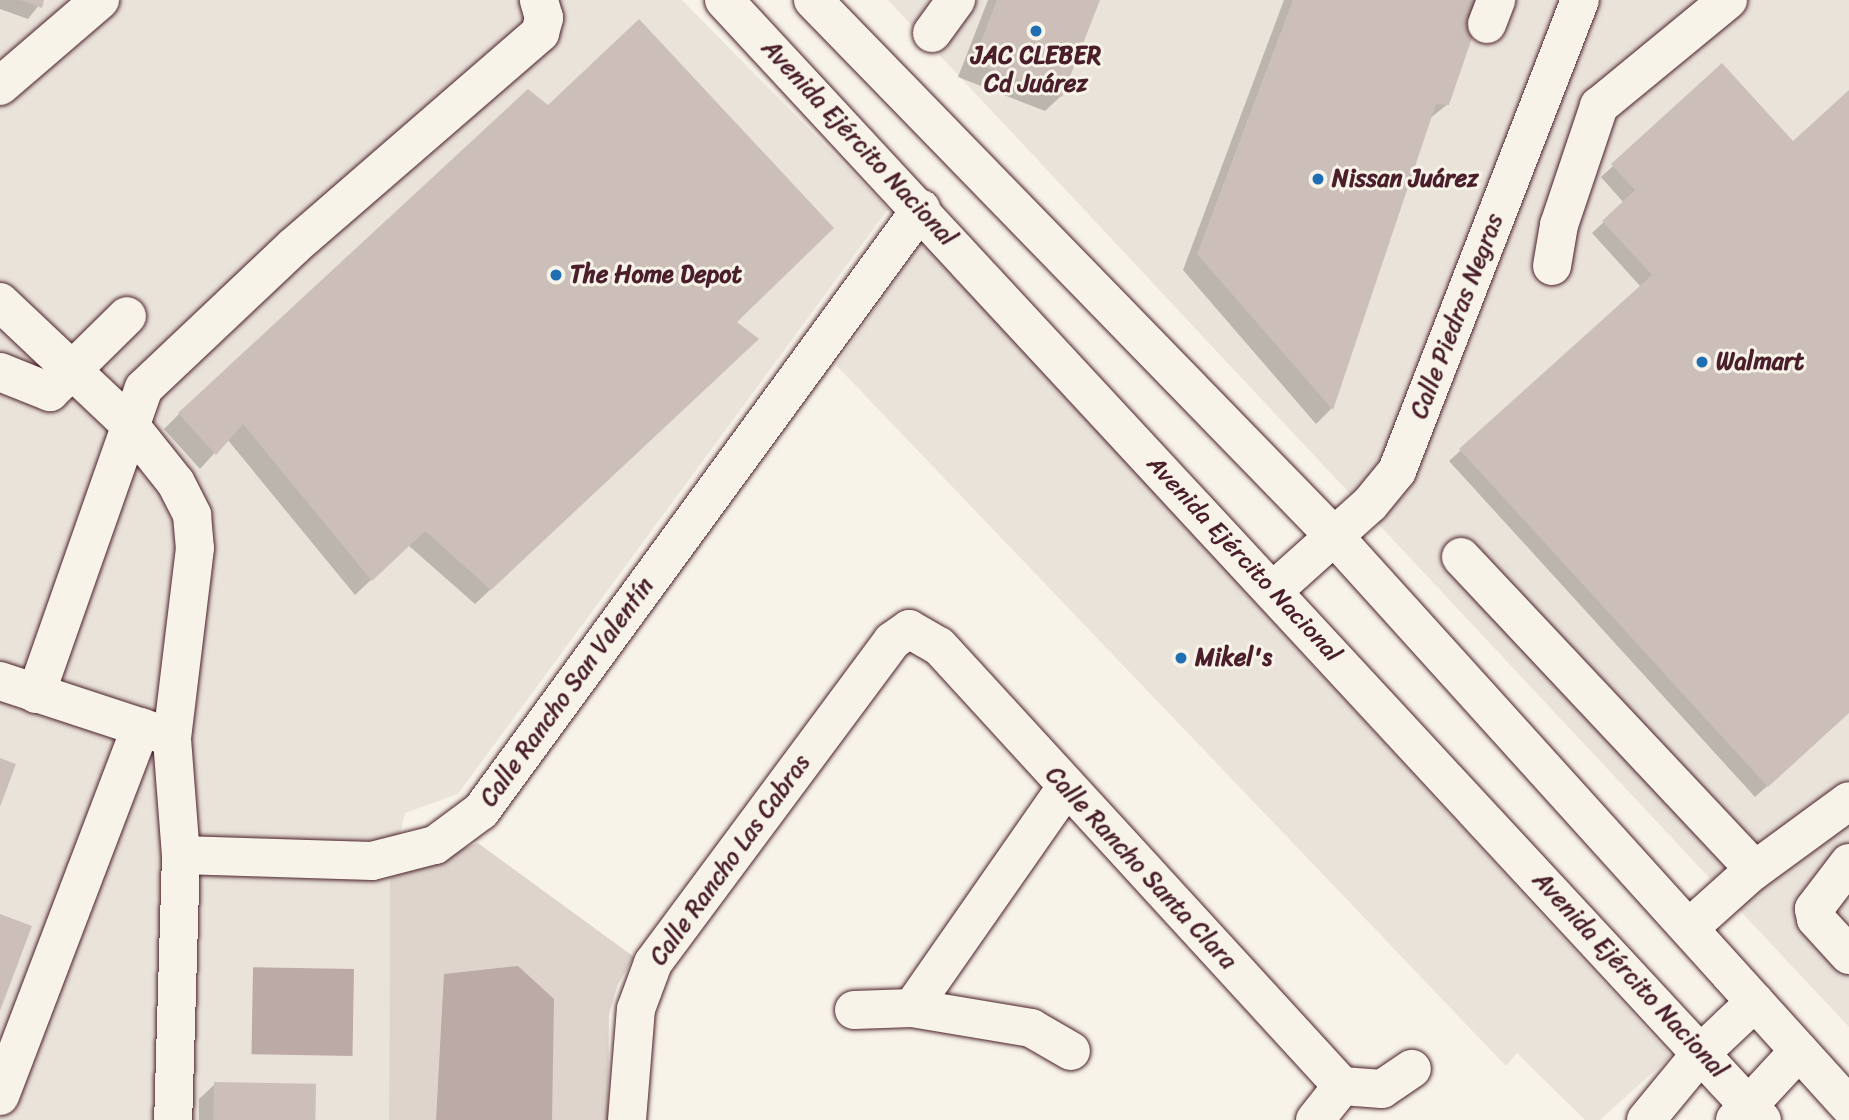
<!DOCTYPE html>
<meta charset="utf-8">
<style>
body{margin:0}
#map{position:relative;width:1849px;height:1120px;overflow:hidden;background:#f7f3e8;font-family:Sriracha,sans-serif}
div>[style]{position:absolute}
.built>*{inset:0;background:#eae3da}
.green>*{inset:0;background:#ded4cc}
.water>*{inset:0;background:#bcaaa7;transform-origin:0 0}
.shadow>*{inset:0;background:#0003}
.building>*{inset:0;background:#ccbfb9;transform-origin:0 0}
.roads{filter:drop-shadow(0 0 2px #4a1f2b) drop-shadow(0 0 2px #4a1f2b)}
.minor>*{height:38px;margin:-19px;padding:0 19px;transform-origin:19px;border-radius:19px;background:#f7f3e8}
.major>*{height:38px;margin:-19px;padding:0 19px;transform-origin:19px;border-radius:19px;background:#f7f3e8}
.dots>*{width:19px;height:19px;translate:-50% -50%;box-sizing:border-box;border:4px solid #f7f3e8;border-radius:50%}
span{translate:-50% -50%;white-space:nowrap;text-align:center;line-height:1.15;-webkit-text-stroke:6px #f7f3e8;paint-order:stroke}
.poi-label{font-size:24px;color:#4a1f2b;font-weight:700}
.left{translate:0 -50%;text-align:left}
.street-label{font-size:24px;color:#4a1f2b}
</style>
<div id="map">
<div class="built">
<div style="clip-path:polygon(0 0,682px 0,888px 209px,458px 794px,405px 813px,390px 877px,389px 1120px,0 1120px)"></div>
<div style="clip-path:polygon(888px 0,1849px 0,1849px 1027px,1572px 731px)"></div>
<div style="clip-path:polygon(923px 240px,1671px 1056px,1600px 1120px,1585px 1120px,1517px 1053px,1506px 1066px,836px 365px)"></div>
</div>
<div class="green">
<div style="clip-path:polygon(478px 843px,634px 957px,618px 984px,609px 1014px,608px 1120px,389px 1120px,390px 877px)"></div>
</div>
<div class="water">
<div style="clip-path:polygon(518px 966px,554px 999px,552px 1120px,436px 1120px,444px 974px)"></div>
<div style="left:354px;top:969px;width:87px;height:101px;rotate:91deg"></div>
</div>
<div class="shadow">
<div style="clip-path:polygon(0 0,43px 0,28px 19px,0 9px)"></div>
<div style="clip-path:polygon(988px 0,1098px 0,1061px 96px,1045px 111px,958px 77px)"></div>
<div style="clip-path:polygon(1284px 0,1483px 0,1448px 104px,1429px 119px,1331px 409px,1316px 424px,1183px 270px)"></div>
<div style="clip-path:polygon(1722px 66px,1793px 143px,1849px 92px,1849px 712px,1755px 797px,1449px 461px,1641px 287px,1592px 233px,1624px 203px,1601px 177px)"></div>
<div style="clip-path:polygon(735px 322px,741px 354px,475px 604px,408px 545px,355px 595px,227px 439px,200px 469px,164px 429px,179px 414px)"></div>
<div style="clip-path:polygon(215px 1084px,314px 1120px,199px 1120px,199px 1099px)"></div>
</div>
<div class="building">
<div style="clip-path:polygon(20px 0,44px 0,42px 8px)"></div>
<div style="clip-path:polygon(997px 0,1100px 0,1062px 97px,973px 62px)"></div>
<div style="clip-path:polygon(1293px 0,1485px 0,1449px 105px,1436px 104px,1333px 410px,1197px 254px)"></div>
<div style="clip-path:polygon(639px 19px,834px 228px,737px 322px,759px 339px,491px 590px,425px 531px,372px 581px,243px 424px,216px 455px,178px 413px,528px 89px,548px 105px)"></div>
<div style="clip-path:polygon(1722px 63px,1793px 141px,1849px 90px,1849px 713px,1768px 787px,1459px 449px,1652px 275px,1602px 221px,1635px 190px,1611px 164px)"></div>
<div style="clip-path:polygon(0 758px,16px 764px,0 807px)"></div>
<div style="clip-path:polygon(0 914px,32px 926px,0 1011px)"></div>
<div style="left:214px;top:1082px;width:102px;height:38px;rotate:1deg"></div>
</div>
<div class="roads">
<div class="minor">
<div style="left:1487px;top:24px;width:26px;rotate:-69deg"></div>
<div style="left:932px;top:33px;width:41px;rotate:-54deg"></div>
<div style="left:0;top:86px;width:132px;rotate:-40.7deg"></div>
<div style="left:1552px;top:266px;width:42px;rotate:-80.3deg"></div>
<div style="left:1559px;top:225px;width:126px;rotate:-71.4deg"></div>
<div style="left:1599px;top:106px;width:167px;rotate:-39.4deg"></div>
<div style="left:0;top:302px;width:178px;rotate:43.4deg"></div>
<div style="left:129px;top:424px;width:75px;rotate:51.5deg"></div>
<div style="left:176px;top:483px;width:36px;rotate:63deg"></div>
<div style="left:192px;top:515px;width:33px;rotate:85deg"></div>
<div style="left:195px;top:548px;width:192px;rotate:96.9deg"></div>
<div style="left:172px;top:739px;width:116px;rotate:85.6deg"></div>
<div style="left:181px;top:855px;width:265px;rotate:91.7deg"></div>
<div style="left:0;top:372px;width:54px;rotate:21.8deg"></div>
<div style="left:50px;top:392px;width:108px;rotate:-44.6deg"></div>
<div style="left:1461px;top:557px;width:429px;rotate:46.8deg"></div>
<div style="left:1273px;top:591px;width:130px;rotate:-41.9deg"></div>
<div style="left:1370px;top:504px;width:43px;rotate:-50.7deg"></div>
<div style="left:1397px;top:471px;width:505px;rotate:-68.77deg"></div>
<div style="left:0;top:681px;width:173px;rotate:18.2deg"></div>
<div style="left:36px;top:694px;width:324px;rotate:-70.6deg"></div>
<div style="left:144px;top:388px;width:205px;rotate:-43.4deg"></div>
<div style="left:293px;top:247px;width:327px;rotate:-40.9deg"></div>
<div style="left:540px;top:33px;width:16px;rotate:-75deg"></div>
<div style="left:544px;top:18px;width:19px;rotate:-106deg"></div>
<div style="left:181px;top:855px;width:191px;rotate:1.8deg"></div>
<div style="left:372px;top:861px;width:65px;rotate:-14.3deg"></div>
<div style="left:435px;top:845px;width:57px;rotate:-36.5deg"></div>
<div style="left:481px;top:811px;width:746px;rotate:-53.84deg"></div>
<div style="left:1849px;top:863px;width:58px;rotate:127.3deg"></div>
<div style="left:1814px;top:909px;width:10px;rotate:79deg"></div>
<div style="left:1816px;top:919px;width:49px;rotate:47.5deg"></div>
<div style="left:1689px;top:928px;width:79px;rotate:-41.9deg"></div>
<div style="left:1748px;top:875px;width:125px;rotate:-36.2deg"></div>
<div style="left:912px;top:1008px;width:269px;rotate:-55.1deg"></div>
<div style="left:854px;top:1010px;width:58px;rotate:-2deg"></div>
<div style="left:912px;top:1008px;width:121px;rotate:9.5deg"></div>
<div style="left:1031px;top:1028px;width:46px;rotate:29.9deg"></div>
<div style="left:1342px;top:1086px;width:40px;rotate:4.3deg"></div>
<div style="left:1382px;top:1089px;width:36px;rotate:-34deg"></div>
<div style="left:0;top:1096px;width:395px;rotate:-69.1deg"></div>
<div style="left:627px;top:1120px;width:111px;rotate:-85.4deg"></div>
<div style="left:636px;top:1009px;width:49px;rotate:-69.7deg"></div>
<div style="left:653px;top:963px;width:401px;rotate:-53.4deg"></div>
<div style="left:892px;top:641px;width:21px;rotate:-35deg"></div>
<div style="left:909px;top:629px;width:34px;rotate:30deg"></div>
<div style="left:939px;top:646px;width:597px;rotate:47.51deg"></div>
<div style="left:1315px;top:1120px;width:43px;rotate:-51.5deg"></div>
<div style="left:1646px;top:1120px;width:88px;rotate:-50.5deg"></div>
<div style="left:1702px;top:1052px;width:73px;rotate:-43.3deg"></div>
<div style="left:1735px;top:1120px;width:94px;rotate:-47.2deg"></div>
</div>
<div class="major">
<div style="left:724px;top:0;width:1527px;rotate:47.18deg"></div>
<div style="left:813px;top:0;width:746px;rotate:45.81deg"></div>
<div style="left:1333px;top:535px;width:770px;rotate:47.9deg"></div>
</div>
</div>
<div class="dots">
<div style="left:1036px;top:31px;background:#1f6fb2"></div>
<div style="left:1318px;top:179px;background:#1f6fb2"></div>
<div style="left:556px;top:275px;background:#1f6fb2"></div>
<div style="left:1702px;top:362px;background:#1f6fb2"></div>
<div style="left:1181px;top:658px;background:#1f6fb2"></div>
</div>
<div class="poi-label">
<span style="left:1036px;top:70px">JAC CLEBER<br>Cd Juárez</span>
<span class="left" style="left:1332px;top:179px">Nissan Juárez</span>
<span class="left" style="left:570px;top:275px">The Home Depot</span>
<span class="left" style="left:1716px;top:362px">Walmart</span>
<span class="left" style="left:1195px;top:658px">Mikel's</span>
</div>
<div class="street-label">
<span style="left:859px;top:143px;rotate:47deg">Avenida Ejército Nacional</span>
<span style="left:1457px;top:316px;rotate:-69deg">Calle Piedras Negras</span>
<span style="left:1244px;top:559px;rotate:47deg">Avenida Ejército Nacional</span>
<span style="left:567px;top:692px;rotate:-54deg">Calle Rancho San Valentín</span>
<span style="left:730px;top:860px;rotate:-54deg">Calle Rancho Las Cabras</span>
<span style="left:1141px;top:868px;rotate:47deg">Calle Rancho Santa Clara</span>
<span style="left:1630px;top:975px;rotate:47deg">Avenida Ejército Nacional</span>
</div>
</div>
